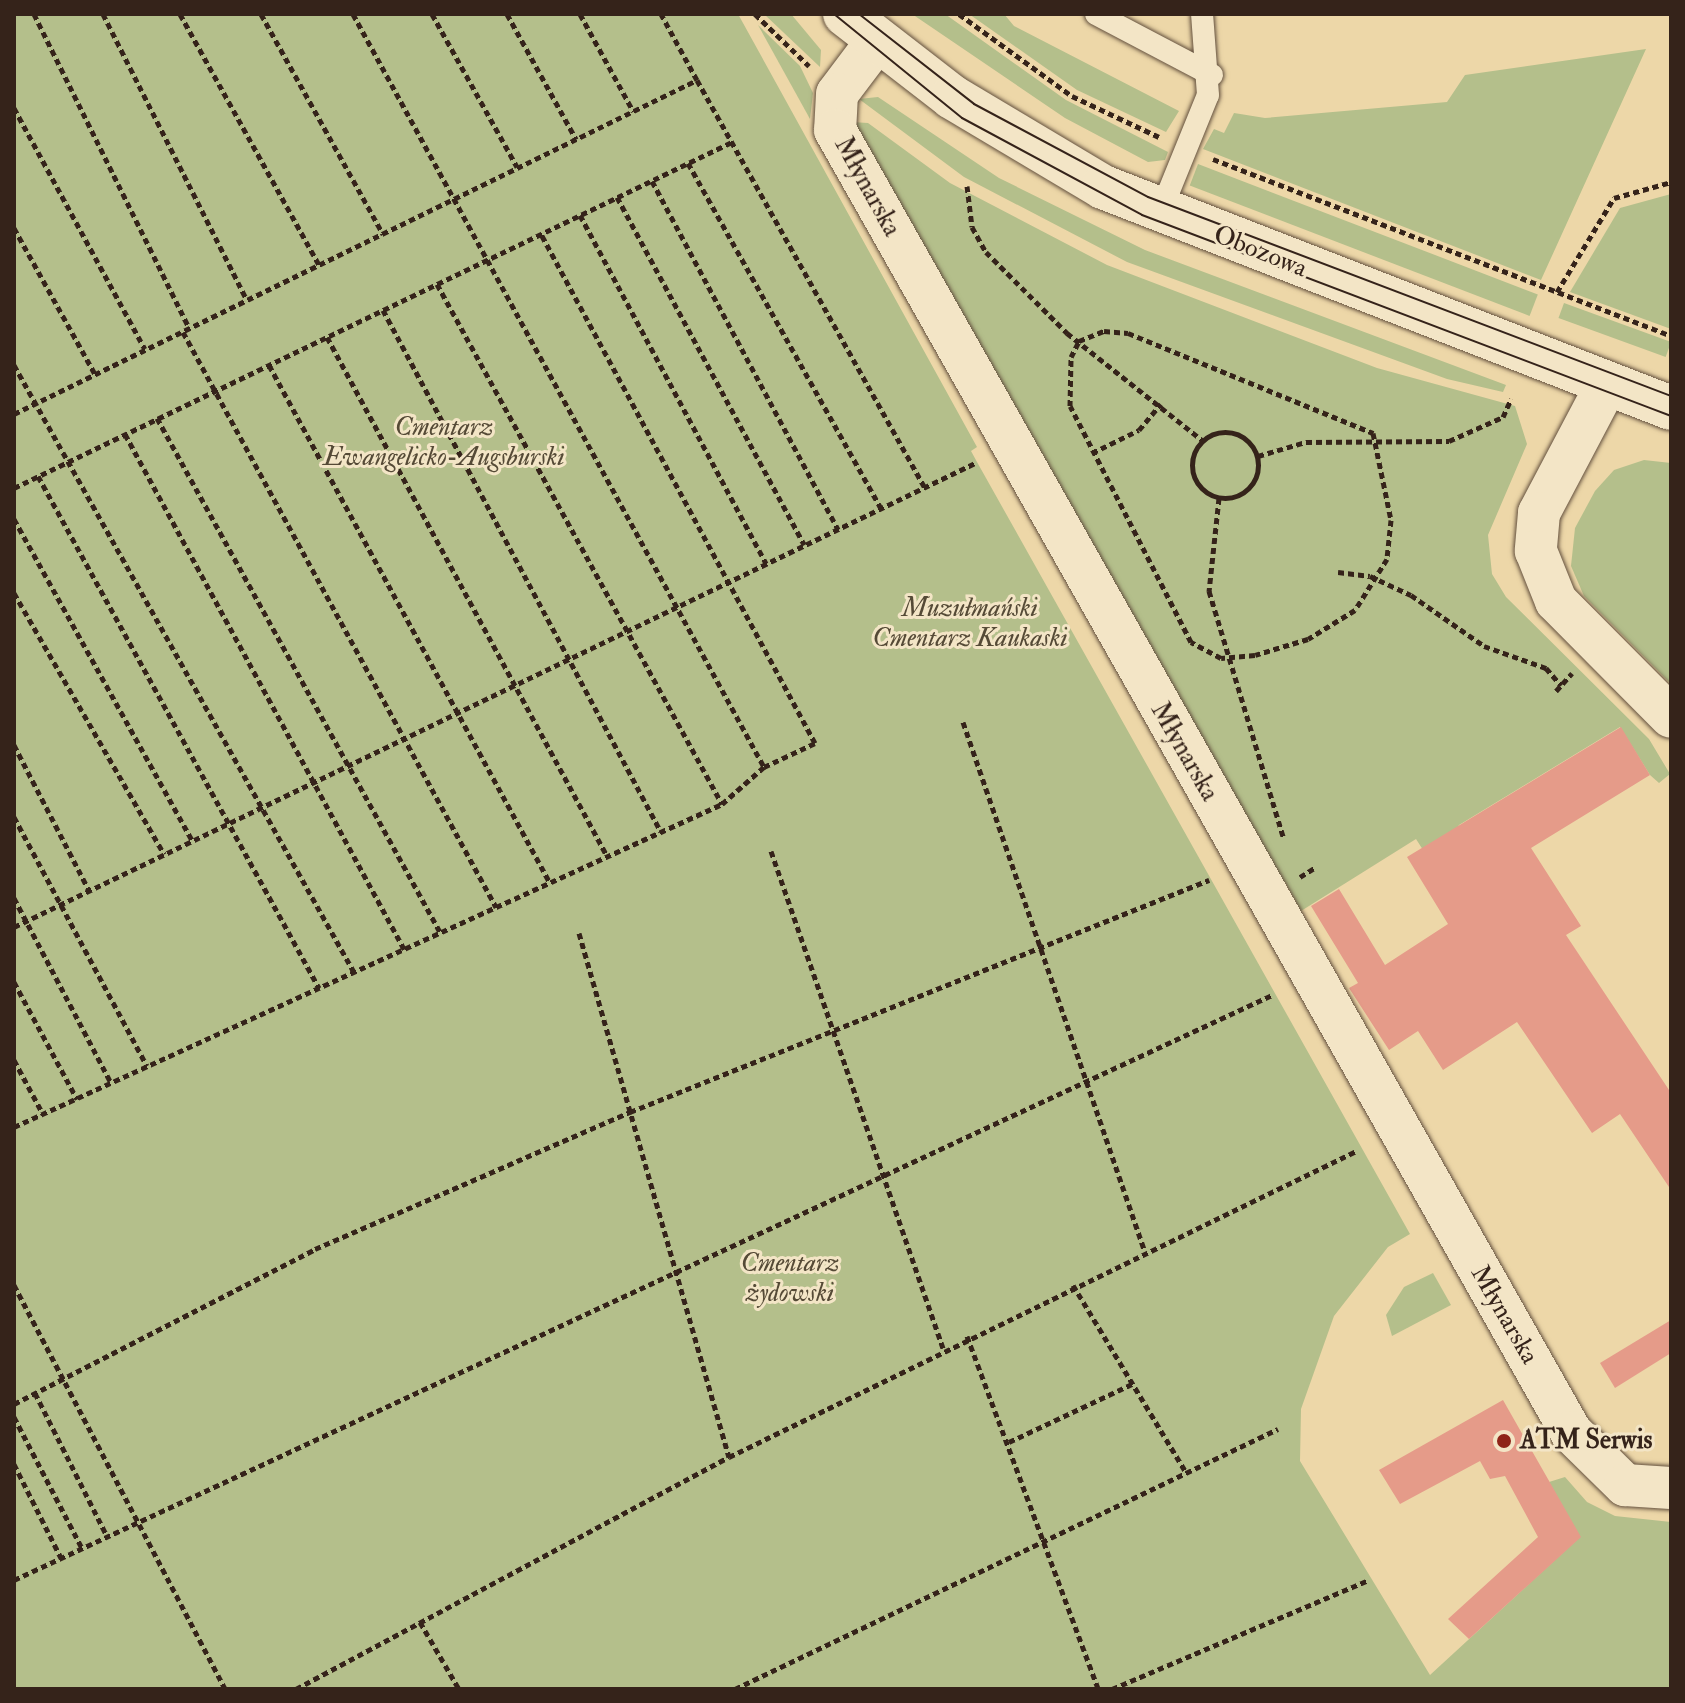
<!DOCTYPE html>
<meta charset="utf-8">
<style>
body{margin:0}
#map{position:relative;width:1685px;height:1703px;overflow:hidden;background:#edd7a8;font-family:"IM FELL Double Pica",serif}
div>[style]{position:absolute}
.green>*{inset:0;background:#b4bf8b;transform-origin:0 0}
.building>*{inset:0;background:#e59b89}
.path>*{height:5px;margin-top:-2.5px;transform-origin:0;background:repeating-linear-gradient(90deg,#35231a 0 6px,transparent 0 10px)}
.path>.ring{margin:-2.5px;padding:0;box-sizing:content-box;background:none;border:5px solid #35231a;border-radius:50%}
.roads{filter:drop-shadow(0 0 2px #63503e) drop-shadow(0 0 2px #63503e)}
.lane>*{height:22px;margin:-11px;padding:0 11px;transform-origin:11px;border-radius:11px;background:#f3e5c6}
.street>*{height:42px;margin:-21px;padding:0 21px;transform-origin:21px;border-radius:21px;background:#f3e5c6}
.secondary>*{height:44px;margin:-22px;padding:0 22px;transform-origin:22px;border-radius:22px;background:#f3e5c6}
.tram>*{height:2px;margin:-1px;padding:0 1px;transform-origin:1px;border-radius:1px;background:#35231a}
.dots>*{width:22px;height:22px;translate:-50% -50%;box-sizing:border-box;border:4px solid #f3e5c6;border-radius:50%}
span{translate:-50% -50%;white-space:nowrap;text-align:center;line-height:1.15;-webkit-text-stroke:6px #f3e5c6;paint-order:stroke}
.street-label{font-size:26px;color:#35231a}
.park-label{font-size:26px;color:#554a36;font-style:italic}
.poi-label{font-size:26px;color:#35231a;font-weight:700}
.left{translate:0 -50%;text-align:left}
.frame{position:absolute;inset:0;border:16px solid #35231a;pointer-events:none}
</style>
<div id="map">
<div class="green">
<div style="clip-path:polygon(14px 14px,738px 14px,977px 447px,971px 451px,977px 462px,1410px 1234px,1388px 1247px,1334px 1316px,1301px 1409px,1300px 1461px,1430px 1675px,1580px 1537px,1549px 1482px,1565px 1477px,1587px 1502px,1615px 1516px,1671px 1522px,1671px 1689px,14px 1689px)"></div>
<div style="clip-path:polygon(764px 14px,791px 14px,821px 50px,820px 67px)"></div>
<div style="clip-path:polygon(912px 14px,945px 14px,1066px 100px,1168px 152px,1165px 160px,1148px 162px,1065px 118px)"></div>
<div style="clip-path:polygon(969px 14px,1004px 14px,1014px 26px,1179px 111px,1166px 132px,1077px 90px)"></div>
<div style="clip-path:polygon(758px 25px,800px 66px,813px 93px,810px 119px)"></div>
<div style="clip-path:polygon(1646px 49px,1541px 280px,1203px 149px,1214px 129px,1224px 133px,1234px 113px,1265px 118px,1447px 102px,1465px 75px)"></div>
<div style="clip-path:polygon(878px 97px,999px 178px,1145px 250px,1506px 385px,1503px 392px,1447px 379px,1127px 262px,964px 177px,859px 99px)"></div>
<div style="clip-path:polygon(852px 122px,868px 123px,950px 183px,1107px 265px,1377px 368px,1515px 406px,1527px 444px,1488px 535px,1492px 574px,1506px 597px,1649px 739px,1670px 774px,1659px 783px,1650px 775px,1620px 727px,1459px 825px,1434px 867px,1416px 839px,1301px 911px,1285px 882px,1278px 885px)"></div>
<div style="left:1198px;top:164px;width:364px;height:23px;rotate:21deg"></div>
<div style="clip-path:polygon(1671px 194px,1671px 329px,1570px 292px,1620px 208px)"></div>
<div style="left:1564px;top:303px;width:114px;height:16px;rotate:20deg"></div>
<div style="clip-path:polygon(1644px 460px,1671px 463px,1671px 684px,1584px 596px,1571px 566px,1575px 528px,1595px 491px,1614px 470px)"></div>
<div style="clip-path:polygon(1433px 1273px,1451px 1305px,1392px 1336px,1386px 1315px,1404px 1287px)"></div>
</div>
<div class="building">
<div style="clip-path:polygon(1621px 727px,1650px 775px,1531px 848px,1581px 926px,1566px 935px,1671px 1093px,1671px 1190px,1620px 1114px,1592px 1133px,1517px 1022px,1443px 1070px,1418px 1031px,1389px 1050px,1349px 988px,1358px 983px,1311px 906px,1339px 889px,1385px 965px,1448px 924px,1407px 857px)"></div>
<div style="clip-path:polygon(1671px 1320px,1671px 1353px,1615px 1388px,1600px 1363px)"></div>
<div style="clip-path:polygon(1503px 1400px,1581px 1537px,1469px 1639px,1448px 1619px,1538px 1537px,1505px 1476px,1490px 1479px,1480px 1461px,1400px 1504px,1379px 1470px)"></div>
</div>
<div class="path">
<div style="left:34px;top:14px;width:350px;rotate:63.7deg"></div>
<div style="left:103px;top:14px;width:320px;rotate:63.3deg"></div>
<div style="left:180px;top:14px;width:287px;rotate:61deg"></div>
<div style="left:261px;top:14px;width:252px;rotate:61deg"></div>
<div style="left:353px;top:14px;width:858px;rotate:61.37deg"></div>
<div style="left:432px;top:14px;width:175px;rotate:60.9deg"></div>
<div style="left:507px;top:14px;width:143px;rotate:61.1deg"></div>
<div style="left:580px;top:14px;width:111px;rotate:61.3deg"></div>
<div style="left:755px;top:14px;width:75px;rotate:43.9deg"></div>
<div style="left:959px;top:14px;width:140px;rotate:36deg"></div>
<div style="left:1072px;top:96px;width:96px;rotate:25.2deg"></div>
<div style="left:697px;top:80px;width:466px;rotate:60.8deg"></div>
<div style="left:14px;top:108px;width:274px;rotate:61.5deg"></div>
<div style="left:1213px;top:159px;width:491px;rotate:21.1deg"></div>
<div style="left:688px;top:163px;width:395px;rotate:60.8deg"></div>
<div style="left:652px;top:181px;width:395px;rotate:61.9deg"></div>
<div style="left:967px;top:186px;width:41px;rotate:83deg"></div>
<div style="left:972px;top:227px;width:29px;rotate:61deg"></div>
<div style="left:986px;top:252px;width:115px;rotate:45deg"></div>
<div style="left:1067px;top:333px;width:172px;rotate:38.4deg"></div>
<div style="left:617px;top:197px;width:395px;rotate:61.7deg"></div>
<div style="left:580px;top:215px;width:395px;rotate:61.9deg"></div>
<div style="left:14px;top:228px;width:167px;rotate:61deg"></div>
<div style="left:437px;top:284px;width:593px;rotate:61.27deg"></div>
<div style="left:1557px;top:292px;width:110px;rotate:-58.8deg"></div>
<div style="left:1614px;top:198px;width:59px;rotate:-15.7deg"></div>
<div style="left:383px;top:310px;width:591px;rotate:61.96deg"></div>
<div style="left:1104px;top:331px;width:24px;rotate:5deg"></div>
<div style="left:1128px;top:333px;width:265px;rotate:22.2deg"></div>
<div style="left:1373px;top:433px;width:89px;rotate:78.3deg"></div>
<div style="left:1391px;top:520px;width:39px;rotate:96deg"></div>
<div style="left:1387px;top:559px;width:60px;rotate:122.1deg"></div>
<div style="left:1355px;top:610px;width:55px;rotate:148.3deg"></div>
<div style="left:1308px;top:639px;width:55px;rotate:163.2deg"></div>
<div style="left:1255px;top:655px;width:34px;rotate:175deg"></div>
<div style="left:1221px;top:658px;width:34px;rotate:-152deg"></div>
<div style="left:1191px;top:642px;width:265px;rotate:-117.1deg"></div>
<div style="left:1070px;top:406px;width:49px;rotate:-88.8deg"></div>
<div style="left:1071px;top:357px;width:18px;rotate:-63deg"></div>
<div style="left:1079px;top:341px;width:27px;rotate:-22deg"></div>
<div style="left:183px;top:332px;width:655px;rotate:61.44deg"></div>
<div style="left:327px;top:337px;width:590px;rotate:61.65deg"></div>
<div style="left:14px;top:365px;width:696px;rotate:60.75deg"></div>
<div style="left:269px;top:365px;width:589px;rotate:61.52deg"></div>
<div style="left:14px;top:414px;width:760px;rotate:-26.06deg"></div>
<div style="left:697px;top:80px;width:75px;rotate:-118.6deg"></div>
<div style="left:157px;top:418px;width:587px;rotate:61.16deg"></div>
<div class="ring" style="left:1192px;top:432px;width:61px;height:61px"></div>
<div style="left:125px;top:434px;width:586px;rotate:61.55deg"></div>
<div style="left:1092px;top:453px;width:52px;rotate:-26.1deg"></div>
<div style="left:1139px;top:430px;width:34px;rotate:-50deg"></div>
<div style="left:1258px;top:456px;width:50px;rotate:-16.3deg"></div>
<div style="left:1306px;top:442px;width:143px;rotate:-0.4deg"></div>
<div style="left:1449px;top:441px;width:59px;rotate:-24deg"></div>
<div style="left:1503px;top:417px;width:20px;rotate:-66deg"></div>
<div style="left:38px;top:476px;width:584px;rotate:61.24deg"></div>
<div style="left:14px;top:488px;width:797px;rotate:-25.73deg"></div>
<div style="left:1219px;top:498px;width:94px;rotate:96.1deg"></div>
<div style="left:1209px;top:591px;width:259px;rotate:73.2deg"></div>
<div style="left:14px;top:519px;width:367px;rotate:61deg"></div>
<div style="left:1338px;top:572px;width:32px;rotate:7deg"></div>
<div style="left:1370px;top:576px;width:45px;rotate:24.9deg"></div>
<div style="left:1411px;top:595px;width:89px;rotate:34.9deg"></div>
<div style="left:1484px;top:646px;width:66px;rotate:19.5deg"></div>
<div style="left:1546px;top:668px;width:23px;rotate:49deg"></div>
<div style="left:14px;top:593px;width:301px;rotate:60.1deg"></div>
<div style="left:1556px;top:691px;width:24px;rotate:-48deg"></div>
<div style="left:963px;top:722px;width:560px;rotate:71.05deg"></div>
<div style="left:14px;top:745px;width:163px;rotate:62.7deg"></div>
<div style="left:14px;top:817px;width:282px;rotate:61.9deg"></div>
<div style="left:771px;top:851px;width:526px;rotate:70.91deg"></div>
<div style="left:1300px;top:877px;width:19px;rotate:-32deg"></div>
<div style="left:14px;top:898px;width:209px;rotate:62.3deg"></div>
<div style="left:14px;top:927px;width:1069px;rotate:-25.77deg"></div>
<div style="left:579px;top:933px;width:545px;rotate:74.03deg"></div>
<div style="left:14px;top:982px;width:133px;rotate:61.7deg"></div>
<div style="left:14px;top:1060px;width:61px;rotate:61.8deg"></div>
<div style="left:14px;top:1127px;width:778px;rotate:-24.52deg"></div>
<div style="left:722px;top:804px;width:56px;rotate:-41.4deg"></div>
<div style="left:764px;top:767px;width:56px;rotate:-25.2deg"></div>
<div style="left:815px;top:743px;width:578px;rotate:-118.29deg"></div>
<div style="left:14px;top:1285px;width:456px;rotate:62.4deg"></div>
<div style="left:1073px;top:1285px;width:218px;rotate:58.9deg"></div>
<div style="left:967px;top:1336px;width:377px;rotate:69.6deg"></div>
<div style="left:35px;top:1393px;width:160px;rotate:63.3deg"></div>
<div style="left:14px;top:1404px;width:339px;rotate:-27.2deg"></div>
<div style="left:315px;top:1249px;width:344px;rotate:-23.5deg"></div>
<div style="left:630px;top:1112px;width:624px;rotate:-21.84deg"></div>
<div style="left:14px;top:1417px;width:148px;rotate:62.6deg"></div>
<div style="left:1009px;top:1442px;width:136px;rotate:-25.2deg"></div>
<div style="left:14px;top:1464px;width:105px;rotate:63.4deg"></div>
<div style="left:14px;top:1580px;width:1387px;rotate:-24.94deg"></div>
<div style="left:420px;top:1622px;width:78px;rotate:59.8deg"></div>
<div style="left:296px;top:1689px;width:491px;rotate:-28.2deg"></div>
<div style="left:729px;top:1457px;width:698px;rotate:-26.01deg"></div>
<div style="left:735px;top:1689px;width:602px;rotate:-25.59deg"></div>
<div style="left:1112px;top:1689px;width:277px;rotate:-23deg"></div>
</div>
<div class="roads">
<div class="lane">
<div style="left:1096px;top:14px;width:131px;rotate:27.7deg"></div>
<div style="left:1160px;top:213px;width:127px;rotate:-67.9deg"></div>
<div style="left:1208px;top:95px;width:81px;rotate:-94.2deg"></div>
</div>
<div class="street">
<div style="left:877px;top:41px;width:66px;rotate:127deg"></div>
<div style="left:837px;top:94px;width:36px;rotate:93deg"></div>
<div style="left:835px;top:130px;width:1496px;rotate:60.52deg"></div>
<div style="left:1571px;top:1432px;width:76px;rotate:44.5deg"></div>
<div style="left:1625px;top:1485px;width:46px;rotate:3.7deg"></div>
<div style="left:1607px;top:384px;width:146px;rotate:117.8deg"></div>
<div style="left:1539px;top:513px;width:38px;rotate:95deg"></div>
<div style="left:1536px;top:551px;width:54px;rotate:68.2deg"></div>
<div style="left:1556px;top:601px;width:163px;rotate:45.2deg"></div>
</div>
<div class="secondary">
<div style="left:845px;top:14px;width:135px;rotate:37.8deg"></div>
<div style="left:952px;top:97px;width:176px;rotate:30.8deg"></div>
<div style="left:1103px;top:187px;width:609px;rotate:21.26deg"></div>
</div>
</div>
<div class="tram">
<div style="left:834px;top:14px;width:165px;rotate:39.1deg"></div>
<div style="left:962px;top:118px;width:204px;rotate:28.3deg"></div>
<div style="left:1142px;top:215px;width:566px;rotate:20.8deg"></div>
<div style="left:859px;top:14px;width:146px;rotate:38deg"></div>
<div style="left:974px;top:104px;width:197px;rotate:28.1deg"></div>
<div style="left:1148px;top:197px;width:560px;rotate:20.83deg"></div>
</div>
<div class="dots">
<div style="left:1504px;top:1441px;background:#8f2418"></div>
</div>
<div class="street-label">
<span style="left:867px;top:187px;rotate:61deg">Młynarska</span>
<span style="left:1260px;top:252px;rotate:22deg">Obozowa</span>
<span style="left:1184px;top:752px;rotate:60deg">Młynarska</span>
<span style="left:1504px;top:1315px;rotate:60deg">Młynarska</span>
</div>
<div class="park-label">
<span style="left:444px;top:443px">Cmentarz<br>Ewangelicko-Augsburski</span>
<span style="left:970px;top:624px">Muzułmański<br>Cmentarz Kaukaski</span>
<span style="left:790px;top:1279px">Cmentarz<br>żydowski</span>
</div>
<div class="poi-label">
<span class="left" style="left:1520px;top:1441px">ATM Serwis</span>
</div>
<div class="frame"></div>
</div>
